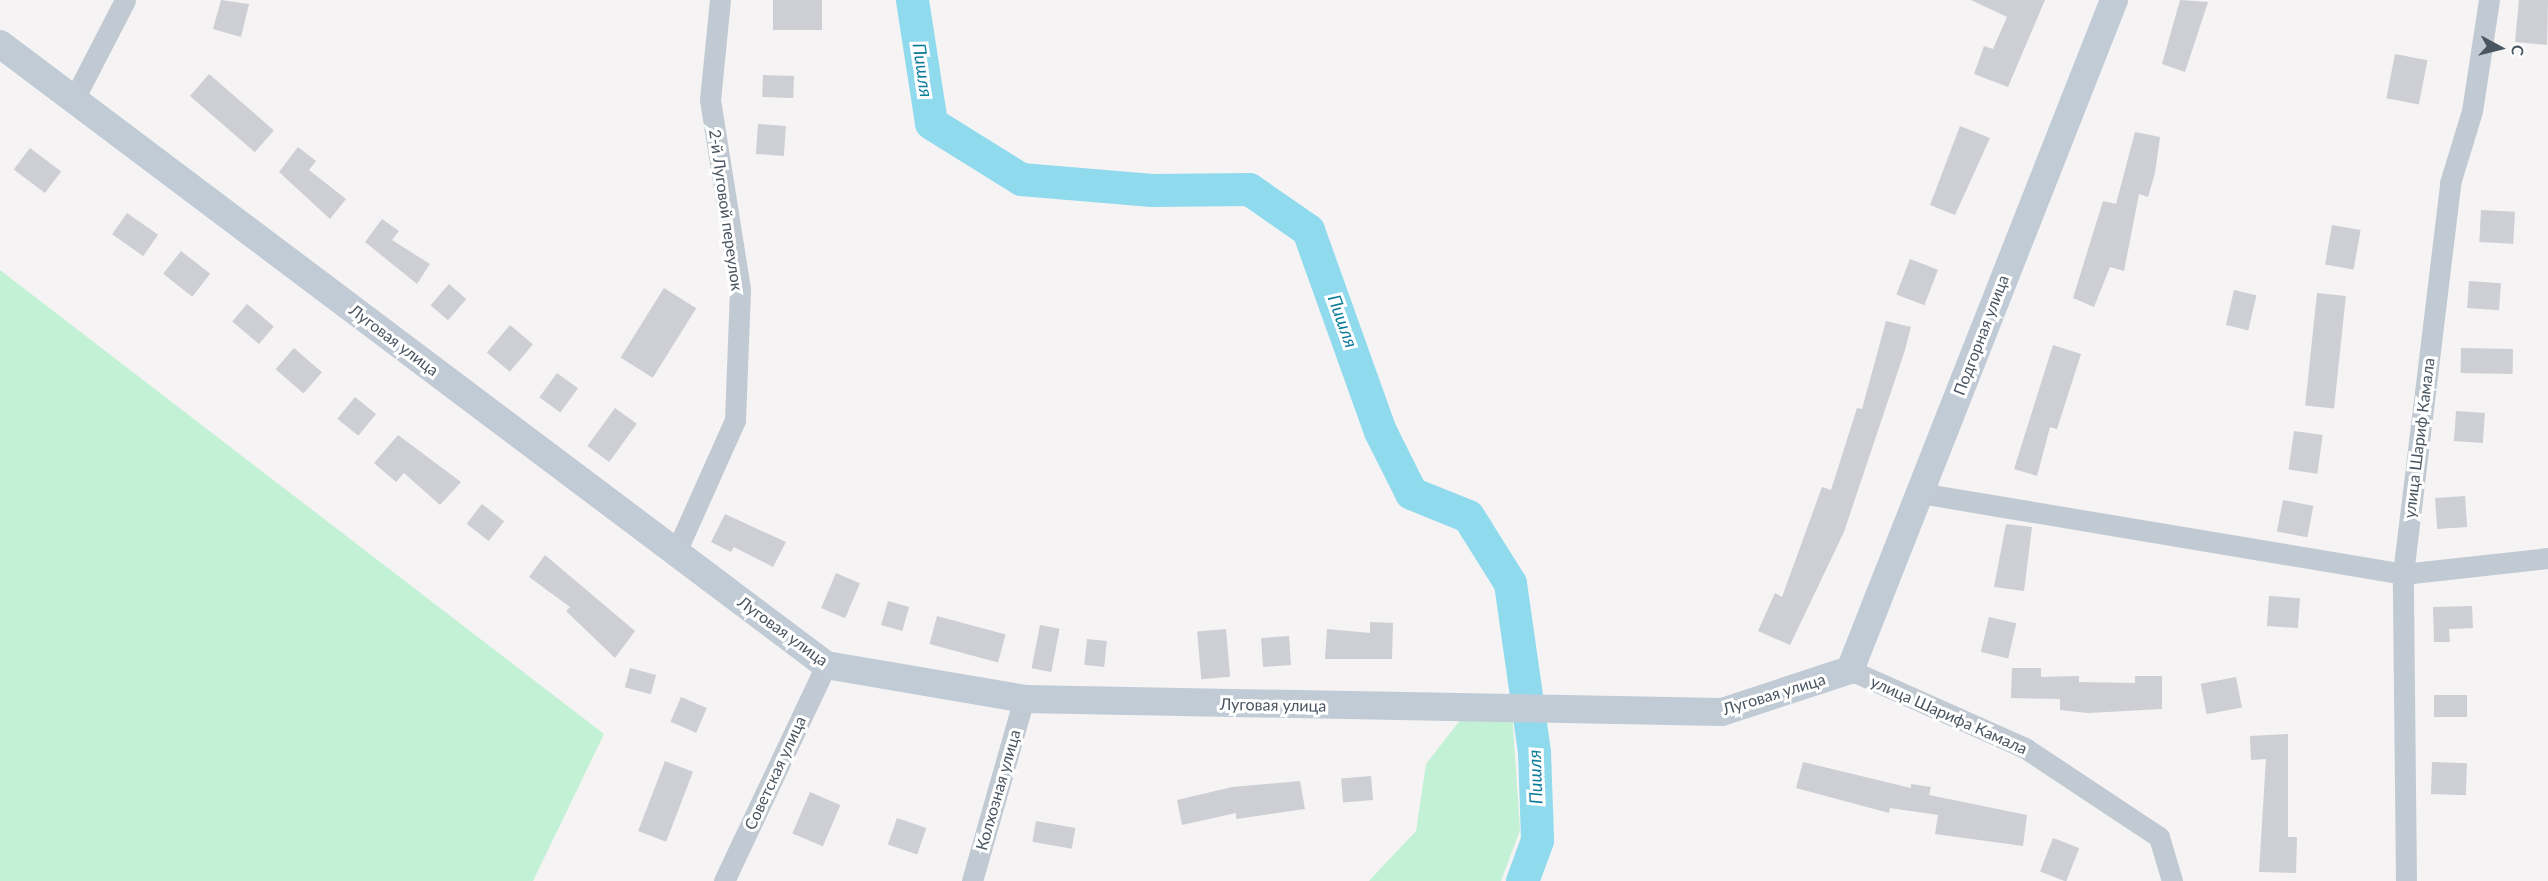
<!DOCTYPE html>
<meta charset="utf-8">
<style>
body{margin:0}
#map{position:relative;width:2548px;height:881px;overflow:hidden;background:#f5f3f3;font-family:Lato,sans-serif}
div>[style]{position:absolute}
.green>*{inset:0;background:#c3f1d5}
.river>*{height:33px;margin:-16.5px;padding:0 16.5px;transform-origin:16.5px;border-radius:16.5px;background:#90daee}
.building>*{inset:0;background:#cdcfd5;transform-origin:0 0}
.street>*{height:21px;margin:-10.5px;padding:0 10.5px;transform-origin:10.5px;border-radius:10.5px;background:#c1cad2}
.secondary>*{height:28px;margin:-14px;padding:0 14px;transform-origin:14px;border-radius:14px;background:#c1cbd6}
span{translate:-50% -50%;white-space:nowrap;text-align:center;line-height:1.15;-webkit-text-stroke:6px #fff;paint-order:stroke}
.street-label{font-size:16px;color:#4a5661}
.water-label{font-size:18px;color:#0c7c9b;font-style:italic}
.north{position:absolute;left:2470px;top:18px;width:60px;height:60px;-webkit-text-stroke:4px #fff;paint-order:stroke;rotate:97deg;font-size:16px;font-weight:700;line-height:24px;text-align:center;color:#4a5661}
.north::after{content:'';display:block;margin:auto;width:21px;height:27px;background:#4a5661;clip-path:polygon(50% 0,100% 100%,50% 72%,0 100%)}
</style>
<div id="map">
<div class="green">
<div style="clip-path:polygon(0 270px,604px 734px,533px 881px,0 881px)"></div>
<div style="clip-path:polygon(1512px 711px,1520px 830px,1501px 881px,1369px 881px,1416px 831px,1426px 764px,1461px 719px)"></div>
</div>
<div class="river">
<div style="left:912px;top:0;width:124px;rotate:81.2deg"></div>
<div style="left:931px;top:123px;width:106px;rotate:31.9deg"></div>
<div style="left:1021px;top:179px;width:131px;rotate:4.8deg"></div>
<div style="left:1152px;top:190px;width:97px;rotate:-0.6deg"></div>
<div style="left:1249px;top:189px;width:72px;rotate:34.8deg"></div>
<div style="left:1308px;top:230px;width:214px;rotate:70.3deg"></div>
<div style="left:1380px;top:431px;width:69px;rotate:63.4deg"></div>
<div style="left:1411px;top:493px;width:61px;rotate:22deg"></div>
<div style="left:1468px;top:516px;width:79px;rotate:57.9deg"></div>
<div style="left:1510px;top:583px;width:171px;rotate:81.9deg"></div>
<div style="left:1534px;top:752px;width:88px;rotate:88deg"></div>
<div style="left:1537px;top:840px;width:44px;rotate:110.1deg"></div>
</div>
<div class="building">
<div style="clip-path:polygon(221px 0,249px 4px,241px 37px,213px 29px)"></div>
<div style="left:773px;top:0;width:49px;height:30px"></div>
<div style="clip-path:polygon(1971px 0,2045px 0,2008px 87px,1974px 74px,1984px 46px,1993px 49px,2007px 17px)"></div>
<div style="clip-path:polygon(2180px 0,2208px 2px,2185px 72px,2162px 64px)"></div>
<div style="clip-path:polygon(2519px 0,2548px 0,2547px 45px,2515px 42px)"></div>
<div style="left:2395px;top:54px;width:33px;height:45px;rotate:11deg"></div>
<div style="left:209px;top:74px;width:86px;height:29px;rotate:41deg"></div>
<div style="left:763px;top:75px;width:31px;height:22px;rotate:2deg"></div>
<div style="left:758px;top:124px;width:28px;height:30px;rotate:4deg"></div>
<div style="clip-path:polygon(1960px 126px,1990px 138px,1955px 215px,1930px 205px)"></div>
<div style="clip-path:polygon(2135px 132px,2160px 137px,2155px 173px,2148px 197px,2139px 194px,2124px 271px,2110px 267px,2094px 307px,2073px 298px,2103px 201px,2116px 204px)"></div>
<div style="clip-path:polygon(298px 147px,316px 161px,309px 170px,346px 199px,330px 219px,279px 172px)"></div>
<div style="left:30px;top:148px;width:39px;height:27px;rotate:37deg"></div>
<div style="left:2481px;top:210px;width:34px;height:32px;rotate:3deg"></div>
<div style="left:127px;top:213px;width:38px;height:26px;rotate:35deg"></div>
<div style="clip-path:polygon(382px 219px,399px 231px,392px 240px,430px 264px,417px 284px,365px 242px)"></div>
<div style="left:2332px;top:225px;width:29px;height:40px;rotate:10deg"></div>
<div style="left:181px;top:251px;width:37px;height:29px;rotate:38deg"></div>
<div style="left:1910px;top:259px;width:30px;height:38px;rotate:21deg"></div>
<div style="left:2469px;top:281px;width:32px;height:27px;rotate:4deg"></div>
<div style="left:449px;top:284px;width:23px;height:28px;rotate:41deg"></div>
<div style="left:664px;top:288px;width:38px;height:82px;rotate:32deg"></div>
<div style="left:2234px;top:290px;width:23px;height:36px;rotate:13deg"></div>
<div style="left:2317px;top:293px;width:29px;height:113px;rotate:6deg"></div>
<div style="left:247px;top:304px;width:35px;height:23px;rotate:40deg"></div>
<div style="clip-path:polygon(1886px 321px,1911px 327px,1905px 350px,1844px 532px,1790px 645px,1758px 631px,1775px 593px,1782px 597px,1822px 487px,1831px 490px,1857px 408px,1862px 409px)"></div>
<div style="left:510px;top:325px;width:30px;height:36px;rotate:40deg"></div>
<div style="clip-path:polygon(2053px 345px,2081px 354px,2057px 429px,2050px 427px,2037px 476px,2014px 469px)"></div>
<div style="left:294px;top:348px;width:37px;height:28px;rotate:41deg"></div>
<div style="left:2461px;top:348px;width:52px;height:25px;rotate:1deg"></div>
<div style="left:557px;top:373px;width:26px;height:30px;rotate:36deg"></div>
<div style="left:355px;top:397px;width:27px;height:28px;rotate:39deg"></div>
<div style="left:615px;top:408px;width:27px;height:47px;rotate:36deg"></div>
<div style="left:2456px;top:411px;width:29px;height:30px;rotate:4deg"></div>
<div style="left:2294px;top:431px;width:29px;height:39px;rotate:8deg"></div>
<div style="clip-path:polygon(398px 435px,461px 482px,440px 505px,404px 473px,396px 482px,374px 463px)"></div>
<div style="left:2465px;top:496px;width:31px;height:30px;rotate:86deg"></div>
<div style="left:2283px;top:500px;width:31px;height:32px;rotate:11deg"></div>
<div style="left:482px;top:504px;width:28px;height:25px;rotate:38deg"></div>
<div style="clip-path:polygon(725px 514px,786px 542px,773px 567px,734px 547px,731px 552px,711px 542px)"></div>
<div style="clip-path:polygon(2006px 524px,2032px 527px,2024px 591px,1994px 587px)"></div>
<div style="clip-path:polygon(545px 555px,635px 631px,615px 658px,566px 611px,570px 607px,529px 577px)"></div>
<div style="left:836px;top:573px;width:26px;height:38px;rotate:23deg"></div>
<div style="left:2269px;top:596px;width:31px;height:30px;rotate:4deg"></div>
<div style="left:888px;top:601px;width:22px;height:25px;rotate:16deg"></div>
<div style="clip-path:polygon(2472px 606px,2473px 628px,2449px 629px,2450px 642px,2434px 642px,2433px 607px)"></div>
<div style="left:937px;top:616px;width:71px;height:29px;rotate:15deg"></div>
<div style="left:1989px;top:617px;width:28px;height:36px;rotate:13deg"></div>
<div style="clip-path:polygon(1370px 622px,1393px 623px,1392px 659px,1325px 659px,1327px 629px,1370px 633px)"></div>
<div style="left:1040px;top:625px;width:20px;height:44px;rotate:11deg"></div>
<div style="left:1226px;top:629px;width:48px;height:29px;rotate:85deg"></div>
<div style="left:1289px;top:636px;width:29px;height:28px;rotate:86deg"></div>
<div style="left:1087px;top:639px;width:20px;height:26px;rotate:6deg"></div>
<div style="left:630px;top:668px;width:27px;height:20px;rotate:15deg"></div>
<div style="clip-path:polygon(2012px 668px,2041px 668px,2041px 677px,2079px 676px,2079px 682px,2135px 683px,2135px 676px,2162px 676px,2162px 709px,2088px 713px,2060px 710px,2060px 699px,2011px 698px)"></div>
<div style="left:2236px;top:677px;width:31px;height:36px;rotate:79deg"></div>
<div style="left:2434px;top:695px;width:33px;height:22px"></div>
<div style="left:681px;top:697px;width:28px;height:27px;rotate:23deg"></div>
<div style="clip-path:polygon(2288px 734px,2288px 837px,2297px 837px,2296px 873px,2259px 872px,2266px 759px,2251px 760px,2250px 736px)"></div>
<div style="left:665px;top:761px;width:30px;height:75px;rotate:21deg"></div>
<div style="clip-path:polygon(1803px 762px,1911px 788px,1911px 784px,1931px 787px,1929px 795px,2027px 815px,2023px 846px,1935px 834px,1938px 815px,1890px 808px,1889px 813px,1796px 788px)"></div>
<div style="left:2432px;top:762px;width:35px;height:32px;rotate:2deg"></div>
<div style="left:1371px;top:776px;width:24px;height:30px;rotate:85deg"></div>
<div style="clip-path:polygon(1300px 781px,1305px 809px,1236px 819px,1236px 813px,1182px 825px,1177px 800px,1232px 787px)"></div>
<div style="left:810px;top:792px;width:33px;height:45px;rotate:23deg"></div>
<div style="left:897px;top:818px;width:31px;height:28px;rotate:19deg"></div>
<div style="left:1036px;top:821px;width:40px;height:21px;rotate:10deg"></div>
<div style="left:2053px;top:838px;width:28px;height:36px;rotate:21deg"></div>
</div>
<div class="street">
<div style="left:74px;top:99px;width:111px;rotate:-62.7deg"></div>
<div style="left:1920px;top:493px;width:490px;rotate:9.5deg"></div>
<div style="left:2403px;top:574px;width:146px;rotate:-6.3deg"></div>
<div style="left:676px;top:552px;width:145px;rotate:-65.9deg"></div>
<div style="left:735px;top:420px;width:131px;rotate:-87.8deg"></div>
<div style="left:740px;top:289px;width:191px;rotate:-99deg"></div>
<div style="left:710px;top:100px;width:100px;rotate:-84.3deg"></div>
<div style="left:1850px;top:670px;width:192px;rotate:24deg"></div>
<div style="left:2025px;top:748px;width:161px;rotate:33.6deg"></div>
<div style="left:2159px;top:837px;width:46px;rotate:73.5deg"></div>
<div style="left:724px;top:881px;width:239px;rotate:-64.7deg"></div>
<div style="left:972px;top:881px;width:189px;rotate:-74.1deg"></div>
<div style="left:2406px;top:881px;width:307px;rotate:-90.6deg"></div>
<div style="left:2403px;top:574px;width:394px;rotate:-83.1deg"></div>
<div style="left:2450px;top:183px;width:75px;rotate:-73deg"></div>
<div style="left:2472px;top:111px;width:112px;rotate:-81.3deg"></div>
</div>
<div class="secondary">
<div style="left:0;top:44px;width:1033px;rotate:36.94deg"></div>
<div style="left:826px;top:665px;width:201px;rotate:9.7deg"></div>
<div style="left:1024px;top:699px;width:698px;rotate:1.07deg"></div>
<div style="left:1722px;top:712px;width:135px;rotate:-18.2deg"></div>
<div style="left:1850px;top:670px;width:720px;rotate:-68.49deg"></div>
</div>
<div class="street-label">
<span style="left:726px;top:210px;rotate:82deg">2-й Луговой переулок</span>
<span style="left:1981px;top:335px;rotate:-69deg">Подгорная улица</span>
<span style="left:394px;top:340px;rotate:37deg">Луговая улица</span>
<span style="left:2419px;top:438px;rotate:-83deg">улица Шариф Камала</span>
<span style="left:783px;top:631px;rotate:36deg">Луговая улица</span>
<span style="left:1774px;top:694px;rotate:-17deg">Луговая улица</span>
<span style="left:1273px;top:705px;rotate:1deg">Луговая улица</span>
<span style="left:1949px;top:715px;rotate:24deg">улица Шарифа Камала</span>
<span style="left:775px;top:773px;rotate:-65deg">Советская улица</span>
<span style="left:998px;top:790px;rotate:-74deg">Колхозная улица</span>
</div>
<div class="water-label">
<span style="left:923px;top:70px;rotate:82deg">Пишля</span>
<span style="left:1343px;top:321px;rotate:70deg">Пишля</span>
<span style="left:1535px;top:777px;rotate:-92deg">Пишля</span>
</div>
<div class="north">С</div>
</div>
